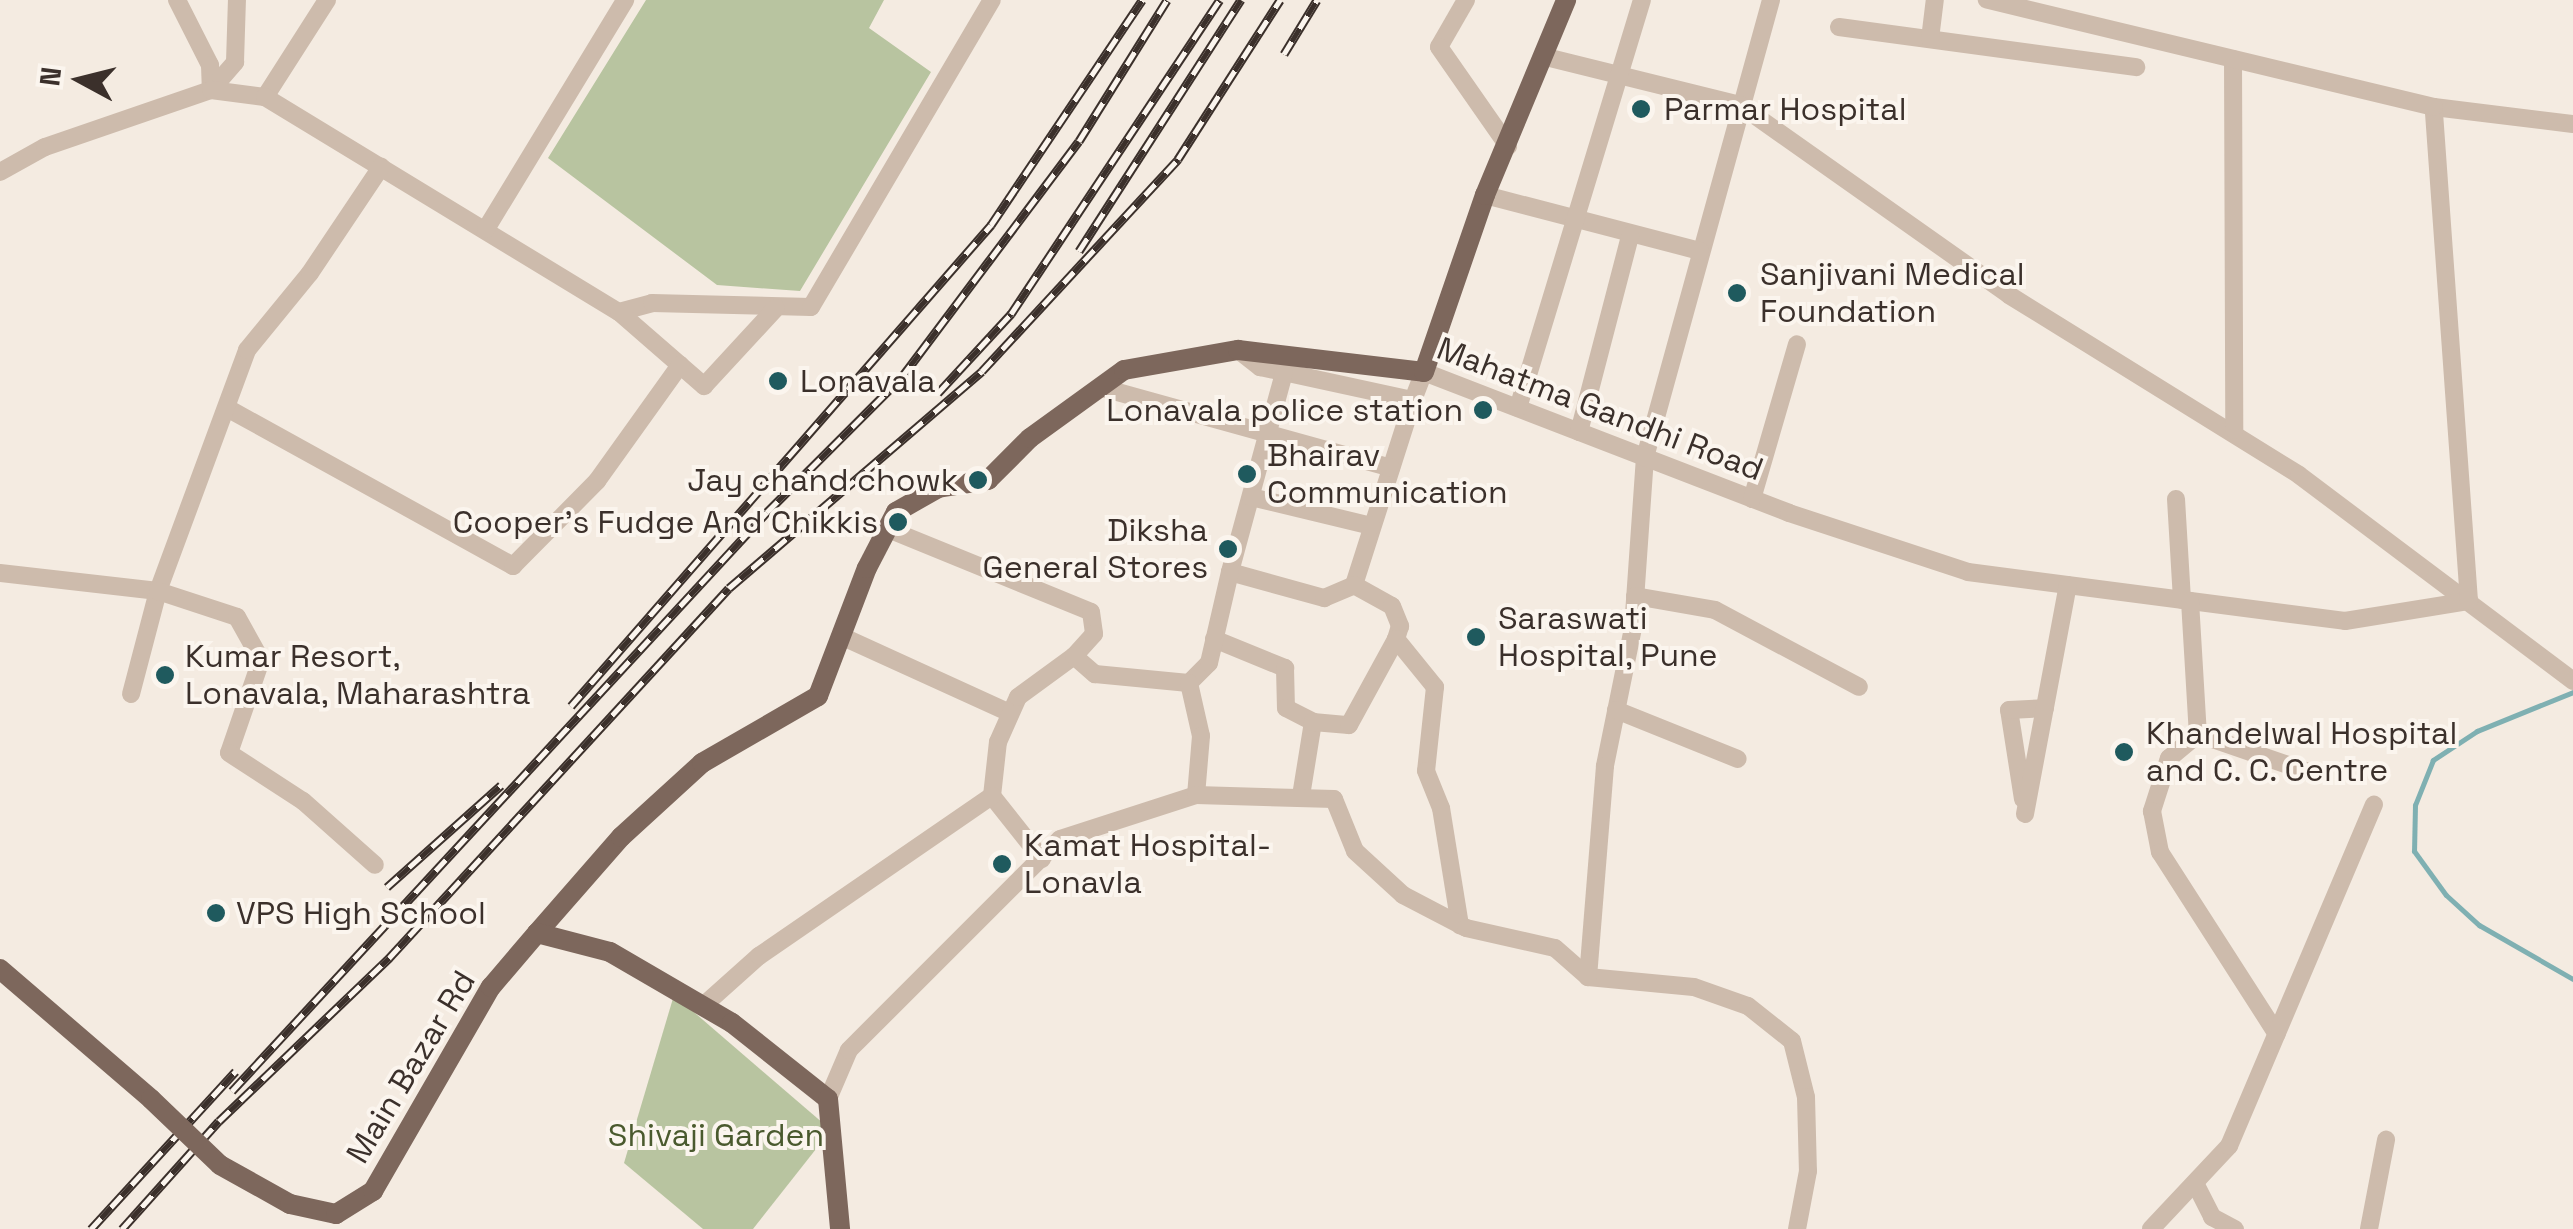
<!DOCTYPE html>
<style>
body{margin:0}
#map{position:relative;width:2573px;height:1229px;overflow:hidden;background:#f4ebe1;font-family:"Space Grotesk",sans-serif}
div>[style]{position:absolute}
.green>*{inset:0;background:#b8c4a0}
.stream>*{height:5px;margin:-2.5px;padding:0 2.5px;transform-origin:2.5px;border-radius:2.5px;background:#7fb0b2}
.minor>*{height:18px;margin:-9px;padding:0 9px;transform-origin:9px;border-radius:9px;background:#cdbbac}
.major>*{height:20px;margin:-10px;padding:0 10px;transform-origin:10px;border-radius:10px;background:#7d675c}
.rail>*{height:9px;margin-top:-4.5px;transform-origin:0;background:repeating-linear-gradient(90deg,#fbf5ee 0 15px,#3b302b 0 30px);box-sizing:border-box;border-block:2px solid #3b302b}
.major-bridge>*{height:20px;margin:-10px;padding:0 10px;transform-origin:10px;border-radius:10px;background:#7d675c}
.dots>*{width:28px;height:28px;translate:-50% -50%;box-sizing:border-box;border:5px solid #fbf5ee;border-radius:50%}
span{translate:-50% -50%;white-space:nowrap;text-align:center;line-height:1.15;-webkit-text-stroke:8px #fbf5ee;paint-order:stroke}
.poi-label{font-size:32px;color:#3b302b}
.left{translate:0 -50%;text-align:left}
.right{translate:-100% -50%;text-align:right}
.street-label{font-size:32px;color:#3b302b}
.park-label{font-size:32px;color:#4a5a2e}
.north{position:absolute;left:30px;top:30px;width:100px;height:100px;-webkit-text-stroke:8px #fbf5ee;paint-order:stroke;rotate:277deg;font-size:28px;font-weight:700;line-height:40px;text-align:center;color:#3b302b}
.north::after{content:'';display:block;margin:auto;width:35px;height:45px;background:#3b302b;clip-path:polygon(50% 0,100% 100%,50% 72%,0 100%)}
</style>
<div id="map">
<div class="green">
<div style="clip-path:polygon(646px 0,884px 0,869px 28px,931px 72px,800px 291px,717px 285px,548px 158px)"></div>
<div style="clip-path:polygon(674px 995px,831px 1130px,753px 1229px,703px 1229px,624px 1163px)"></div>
</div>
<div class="stream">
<div style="left:2573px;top:692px;width:104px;rotate:157.9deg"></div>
<div style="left:2477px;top:731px;width:53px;rotate:146.6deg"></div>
<div style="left:2433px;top:760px;width:48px;rotate:111.8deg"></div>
<div style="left:2415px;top:805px;width:46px;rotate:91.2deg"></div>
<div style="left:2414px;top:851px;width:54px;rotate:54deg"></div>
<div style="left:2446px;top:895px;width:45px;rotate:42.3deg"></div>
<div style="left:2479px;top:925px;width:108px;rotate:29.9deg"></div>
</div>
<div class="minor">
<div style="left:177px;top:0;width:73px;rotate:63.1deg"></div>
<div style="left:210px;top:65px;width:25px;rotate:88deg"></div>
<div style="left:1466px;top:0;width:54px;rotate:119.9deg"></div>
<div style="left:1439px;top:47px;width:121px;rotate:55.1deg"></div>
<div style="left:1771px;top:0;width:474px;rotate:105.4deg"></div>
<div style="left:1645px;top:457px;width:171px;rotate:94deg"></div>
<div style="left:1633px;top:628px;width:141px;rotate:101.5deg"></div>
<div style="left:1605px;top:766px;width:212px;rotate:94.6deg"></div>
<div style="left:1588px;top:977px;width:106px;rotate:5.4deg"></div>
<div style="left:1694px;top:987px;width:57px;rotate:19.4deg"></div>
<div style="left:1748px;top:1006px;width:56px;rotate:38.5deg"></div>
<div style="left:1792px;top:1041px;width:58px;rotate:76deg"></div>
<div style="left:1806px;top:1097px;width:74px;rotate:88.5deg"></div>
<div style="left:1808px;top:1171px;width:59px;rotate:100.7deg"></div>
<div style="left:1839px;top:27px;width:300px;rotate:7.7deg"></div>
<div style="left:1930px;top:39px;width:39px;rotate:-83deg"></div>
<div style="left:1546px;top:57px;width:200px;rotate:13.9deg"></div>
<div style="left:1740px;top:105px;width:329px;rotate:35.2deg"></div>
<div style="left:2009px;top:295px;width:341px;rotate:31.8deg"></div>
<div style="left:2299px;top:475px;width:343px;rotate:36.9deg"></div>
<div style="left:2233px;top:59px;width:371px;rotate:89.8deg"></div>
<div style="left:211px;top:90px;width:37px;rotate:-49deg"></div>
<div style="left:235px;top:62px;width:62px;rotate:-88.2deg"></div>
<div style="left:265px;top:97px;width:115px;rotate:-57.4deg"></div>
<div style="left:2434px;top:107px;width:140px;rotate:7deg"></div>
<div style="left:0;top:172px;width:51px;rotate:-29.1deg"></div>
<div style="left:45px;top:147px;width:176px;rotate:-19deg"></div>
<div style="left:211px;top:90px;width:54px;rotate:7.4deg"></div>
<div style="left:265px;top:97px;width:414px;rotate:31.3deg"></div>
<div style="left:619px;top:312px;width:34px;rotate:-15deg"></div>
<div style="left:652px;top:303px;width:159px;rotate:1.4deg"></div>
<div style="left:811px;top:307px;width:356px;rotate:-59.5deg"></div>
<div style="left:1485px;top:195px;width:222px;rotate:14.6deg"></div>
<div style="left:486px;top:229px;width:268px;rotate:-58.7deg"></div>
<div style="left:619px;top:312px;width:113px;rotate:41deg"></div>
<div style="left:704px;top:386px;width:106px;rotate:-47.3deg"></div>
<div style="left:1238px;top:350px;width:28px;rotate:38deg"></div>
<div style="left:1260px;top:367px;width:157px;rotate:12.2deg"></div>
<div style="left:1413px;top:400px;width:194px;rotate:107.7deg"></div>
<div style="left:1354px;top:585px;width:43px;rotate:28.9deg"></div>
<div style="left:1392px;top:606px;width:22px;rotate:68deg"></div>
<div style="left:1400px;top:626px;width:14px;rotate:107deg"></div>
<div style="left:1396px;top:639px;width:62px;rotate:50.9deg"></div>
<div style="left:1435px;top:687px;width:84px;rotate:96.1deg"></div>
<div style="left:1426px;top:771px;width:40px;rotate:68deg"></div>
<div style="left:1441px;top:808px;width:119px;rotate:80.8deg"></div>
<div style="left:1284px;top:373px;width:206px;rotate:105.2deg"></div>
<div style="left:1230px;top:572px;width:98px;rotate:15.5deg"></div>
<div style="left:1324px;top:598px;width:33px;rotate:-23deg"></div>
<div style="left:1103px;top:388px;width:299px;rotate:15.5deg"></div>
<div style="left:1413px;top:400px;width:30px;rotate:-69deg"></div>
<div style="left:1424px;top:372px;width:391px;rotate:21.1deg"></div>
<div style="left:1789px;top:513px;width:188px;rotate:18.2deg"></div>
<div style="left:1968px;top:572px;width:380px;rotate:7.4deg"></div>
<div style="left:2345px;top:621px;width:126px;rotate:-9.2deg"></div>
<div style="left:2469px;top:601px;width:495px;rotate:-94.1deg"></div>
<div style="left:2434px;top:107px;width:460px;rotate:-166.5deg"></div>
<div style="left:227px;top:408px;width:327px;rotate:28.9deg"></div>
<div style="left:513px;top:566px;width:120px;rotate:-45.3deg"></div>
<div style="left:597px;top:481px;width:143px;rotate:-54.4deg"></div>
<div style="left:1518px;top:408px;width:426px;rotate:-73.1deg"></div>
<div style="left:1579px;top:432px;width:203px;rotate:-75.4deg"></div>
<div style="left:1251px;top:497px;width:124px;rotate:13.5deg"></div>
<div style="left:1752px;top:499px;width:161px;rotate:-73.8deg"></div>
<div style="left:2176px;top:499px;width:101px;rotate:86.6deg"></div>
<div style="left:888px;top:529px;width:219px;rotate:22.2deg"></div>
<div style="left:1091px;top:612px;width:22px;rotate:82deg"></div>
<div style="left:1094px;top:634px;width:30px;rotate:132deg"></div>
<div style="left:0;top:573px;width:159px;rotate:6.5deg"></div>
<div style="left:158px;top:591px;width:257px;rotate:-69.7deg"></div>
<div style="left:247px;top:350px;width:99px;rotate:-50.7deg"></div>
<div style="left:310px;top:273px;width:128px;rotate:-56.2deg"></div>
<div style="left:1635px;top:596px;width:81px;rotate:9.9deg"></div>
<div style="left:1715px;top:610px;width:163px;rotate:28.1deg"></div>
<div style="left:2190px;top:601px;width:133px;rotate:86.6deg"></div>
<div style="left:2198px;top:734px;width:38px;rotate:140deg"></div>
<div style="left:2169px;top:758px;width:56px;rotate:107.8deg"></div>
<div style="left:2152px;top:811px;width:42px;rotate:79deg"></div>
<div style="left:2160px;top:852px;width:216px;rotate:57.3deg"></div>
<div style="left:841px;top:636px;width:186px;rotate:24.5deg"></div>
<div style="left:1214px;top:639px;width:77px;rotate:22.2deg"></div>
<div style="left:1285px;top:668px;width:40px;rotate:88.6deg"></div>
<div style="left:1286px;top:708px;width:30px;rotate:27deg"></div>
<div style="left:1189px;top:683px;width:28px;rotate:-45deg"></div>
<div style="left:1209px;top:663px;width:93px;rotate:-77deg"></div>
<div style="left:131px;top:694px;width:106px;rotate:-75.3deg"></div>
<div style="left:158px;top:591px;width:83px;rotate:18.2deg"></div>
<div style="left:237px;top:617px;width:49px;rotate:60.8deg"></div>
<div style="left:261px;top:660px;width:98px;rotate:109deg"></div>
<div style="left:229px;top:753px;width:88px;rotate:33deg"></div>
<div style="left:303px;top:801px;width:96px;rotate:41.6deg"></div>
<div style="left:1616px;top:710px;width:131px;rotate:21.9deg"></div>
<div style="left:2198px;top:734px;width:120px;rotate:19deg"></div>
<div style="left:1301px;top:796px;width:75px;rotate:-80.8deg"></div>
<div style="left:1313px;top:722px;width:36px;rotate:5deg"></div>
<div style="left:1349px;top:725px;width:98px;rotate:-61.3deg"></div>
<div style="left:2023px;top:799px;width:90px;rotate:-98.9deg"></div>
<div style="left:2009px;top:710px;width:36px;rotate:-3deg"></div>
<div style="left:2025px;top:814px;width:233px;rotate:-79.4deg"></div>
<div style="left:1042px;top:859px;width:80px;rotate:-128.4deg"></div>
<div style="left:992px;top:796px;width:54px;rotate:-83.7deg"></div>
<div style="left:998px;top:742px;width:49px;rotate:-66deg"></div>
<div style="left:1018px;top:697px;width:69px;rotate:-36.2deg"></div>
<div style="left:1074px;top:656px;width:28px;rotate:41deg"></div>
<div style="left:1095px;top:674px;width:94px;rotate:5.5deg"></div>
<div style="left:1189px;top:683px;width:54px;rotate:77.2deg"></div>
<div style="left:1201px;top:736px;width:59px;rotate:94.8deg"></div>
<div style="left:703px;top:1006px;width:75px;rotate:-41.8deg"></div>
<div style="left:759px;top:956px;width:283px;rotate:-34.5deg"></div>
<div style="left:828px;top:1099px;width:53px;rotate:-66.8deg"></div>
<div style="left:849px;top:1050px;width:298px;rotate:-45deg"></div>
<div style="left:1060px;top:839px;width:143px;rotate:-17.9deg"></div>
<div style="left:1196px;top:795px;width:138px;rotate:1.7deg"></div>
<div style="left:1334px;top:799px;width:56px;rotate:68deg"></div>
<div style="left:1355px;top:851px;width:65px;rotate:42.5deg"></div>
<div style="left:1403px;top:895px;width:71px;rotate:27.6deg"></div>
<div style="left:1466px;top:928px;width:91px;rotate:12.7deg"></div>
<div style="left:1555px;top:948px;width:44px;rotate:41.3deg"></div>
<div style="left:2196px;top:1185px;width:36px;rotate:63deg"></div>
<div style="left:2212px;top:1217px;width:26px;rotate:28deg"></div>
<div style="left:2151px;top:1229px;width:114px;rotate:-46.8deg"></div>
<div style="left:2229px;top:1146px;width:371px;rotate:-67deg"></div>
<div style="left:2369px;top:1229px;width:91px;rotate:-79.2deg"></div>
</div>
<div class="major">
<div style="left:537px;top:933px;width:128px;rotate:-48.8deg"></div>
<div style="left:621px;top:837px;width:110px;rotate:-42.4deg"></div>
<div style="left:702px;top:763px;width:134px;rotate:-30deg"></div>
<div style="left:818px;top:696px;width:137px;rotate:-69.1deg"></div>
<div style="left:867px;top:568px;width:63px;rotate:-62.6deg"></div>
<div style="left:896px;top:512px;width:48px;rotate:-29.7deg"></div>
<div style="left:938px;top:488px;width:51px;rotate:-9.1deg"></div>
<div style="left:988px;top:480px;width:59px;rotate:-45deg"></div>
<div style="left:1030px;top:438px;width:116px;rotate:-35.9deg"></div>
<div style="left:1124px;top:370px;width:116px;rotate:-10deg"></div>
<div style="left:1238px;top:350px;width:187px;rotate:6.7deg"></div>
<div style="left:1424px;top:372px;width:187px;rotate:-71deg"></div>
<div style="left:1485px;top:195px;width:211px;rotate:-67.4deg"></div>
<div style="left:0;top:969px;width:199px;rotate:40.7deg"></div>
<div style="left:220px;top:1165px;width:80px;rotate:29.1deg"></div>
<div style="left:290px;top:1204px;width:47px;rotate:12.3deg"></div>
<div style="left:336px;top:1214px;width:44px;rotate:-31.9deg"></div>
<div style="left:373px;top:1191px;width:236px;rotate:-60deg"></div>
<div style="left:491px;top:987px;width:71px;rotate:-49.6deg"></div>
<div style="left:537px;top:933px;width:75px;rotate:14.6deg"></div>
<div style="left:610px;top:952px;width:141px;rotate:30.2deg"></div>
<div style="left:732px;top:1023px;width:122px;rotate:38.4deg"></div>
<div style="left:828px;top:1099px;width:131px;rotate:84.7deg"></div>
</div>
<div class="rail">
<div style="left:1284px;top:54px;width:63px;rotate:-58.6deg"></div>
<div style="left:1079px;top:251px;width:299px;rotate:-57.2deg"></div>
<div style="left:938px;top:393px;width:108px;rotate:-47.3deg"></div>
<div style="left:1011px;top:314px;width:377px;rotate:-56.4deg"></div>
<div style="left:571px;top:706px;width:639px;rotate:-48.87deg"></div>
<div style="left:991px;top:225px;width:271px;rotate:-56.1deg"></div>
<div style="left:387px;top:887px;width:153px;rotate:-41.8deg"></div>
<div style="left:232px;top:1091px;width:788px;rotate:-47.26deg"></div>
<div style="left:767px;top:512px;width:190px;rotate:-45deg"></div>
<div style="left:901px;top:378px;width:296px;rotate:-53.1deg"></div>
<div style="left:1079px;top:141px;width:166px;rotate:-58deg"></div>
<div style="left:91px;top:1229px;width:214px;rotate:-47.5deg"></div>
<div style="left:122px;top:1229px;width:145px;rotate:-48.1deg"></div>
<div style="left:219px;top:1121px;width:236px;rotate:-43.8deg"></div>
<div style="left:389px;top:958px;width:502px;rotate:-47.42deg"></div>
<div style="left:729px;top:588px;width:333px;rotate:-40.6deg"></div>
<div style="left:982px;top:371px;width:289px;rotate:-47.2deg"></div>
<div style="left:1178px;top:159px;width:189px;rotate:-57.3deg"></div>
</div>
<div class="major-bridge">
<div style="left:151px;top:1099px;width:95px;rotate:43.7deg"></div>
</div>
<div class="dots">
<div style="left:1641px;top:109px;background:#1f5a5e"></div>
<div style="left:1737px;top:293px;background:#1f5a5e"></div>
<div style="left:778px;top:381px;background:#1f5a5e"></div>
<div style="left:1483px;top:410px;background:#1f5a5e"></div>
<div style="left:1247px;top:474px;background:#1f5a5e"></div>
<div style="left:978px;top:480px;background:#1f5a5e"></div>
<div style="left:898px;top:522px;background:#1f5a5e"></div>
<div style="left:1228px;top:549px;background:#1f5a5e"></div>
<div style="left:1476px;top:637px;background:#1f5a5e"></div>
<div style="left:165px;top:675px;background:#1f5a5e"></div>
<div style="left:2124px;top:752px;background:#1f5a5e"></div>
<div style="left:1002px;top:864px;background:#1f5a5e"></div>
<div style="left:216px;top:913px;background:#1f5a5e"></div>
</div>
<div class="poi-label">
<span class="left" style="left:1664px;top:109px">Parmar Hospital</span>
<span class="left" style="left:1760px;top:293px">Sanjivani Medical<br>Foundation</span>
<span class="left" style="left:800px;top:381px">Lonavala</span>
<span class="right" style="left:1463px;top:410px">Lonavala police station</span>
<span class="left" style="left:1267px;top:474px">Bhairav<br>Communication</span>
<span class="right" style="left:958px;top:480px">Jay chand chowk</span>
<span class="right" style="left:878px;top:522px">Cooper's Fudge And Chikkis</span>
<span class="right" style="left:1208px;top:549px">Diksha<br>General Stores</span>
<span class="left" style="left:1498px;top:637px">Saraswati<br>Hospital, Pune</span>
<span class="left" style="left:185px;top:675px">Kumar Resort,<br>Lonavala, Maharashtra</span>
<span class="left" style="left:2146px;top:752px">Khandelwal Hospital<br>and C. C. Centre</span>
<span class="left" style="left:1024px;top:864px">Kamat Hospital-<br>Lonavla</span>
<span class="left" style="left:236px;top:913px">VPS High School</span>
</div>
<div class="street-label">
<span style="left:1600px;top:409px;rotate:21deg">Mahatma Gandhi Road</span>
<span style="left:411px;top:1067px;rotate:-59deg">Main Bazar Rd</span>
</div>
<div class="park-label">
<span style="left:716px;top:1135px">Shivaji Garden</span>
</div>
<div class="north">N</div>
</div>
